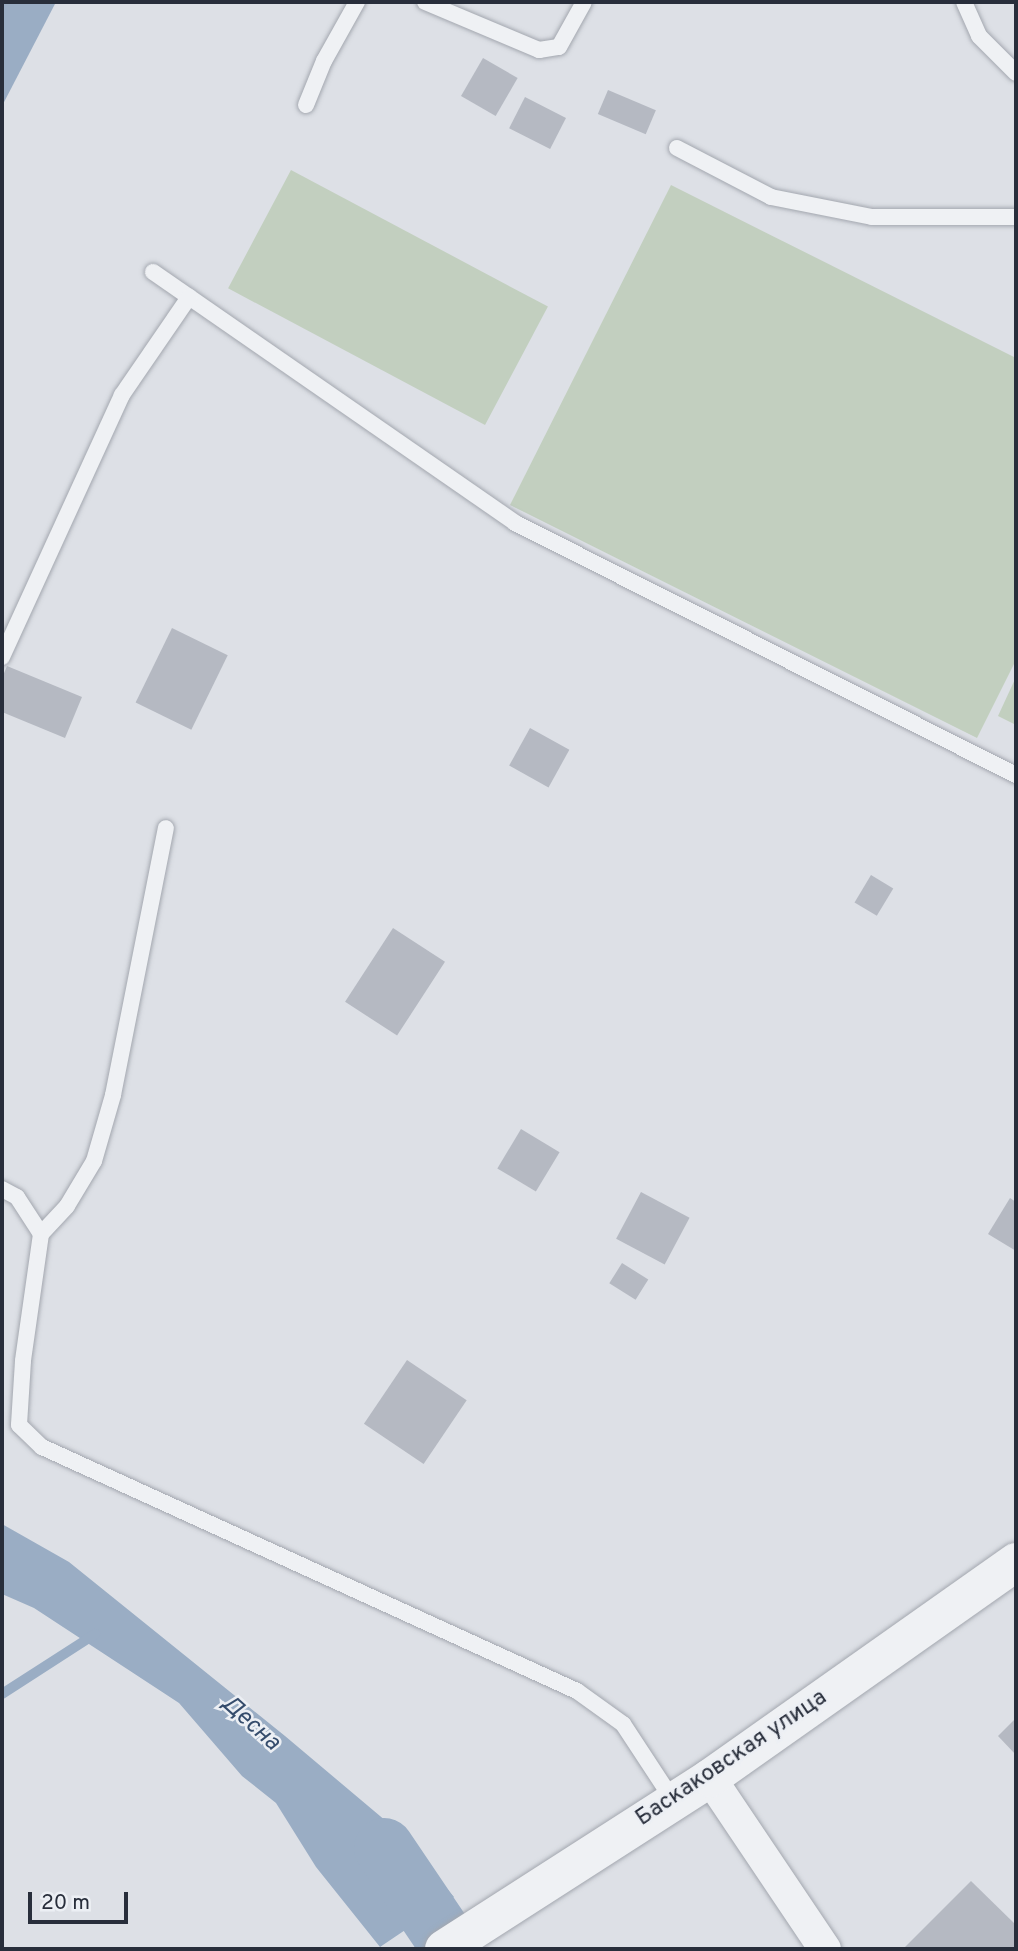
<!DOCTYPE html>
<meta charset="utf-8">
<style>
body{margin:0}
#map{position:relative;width:1018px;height:1951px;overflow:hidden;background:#dde0e6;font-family:Overpass,sans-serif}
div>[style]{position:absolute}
.green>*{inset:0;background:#c2cfbf;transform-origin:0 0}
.water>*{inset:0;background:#9aadc4}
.stream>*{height:10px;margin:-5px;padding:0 5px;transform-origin:5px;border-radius:5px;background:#9aadc4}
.river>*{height:60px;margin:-30px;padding:0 30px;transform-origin:30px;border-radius:30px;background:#9aadc4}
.building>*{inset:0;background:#b5b9c2;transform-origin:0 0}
.roads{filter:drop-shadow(0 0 2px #a3a7af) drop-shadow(0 0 2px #a3a7af)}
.service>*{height:16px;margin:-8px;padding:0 8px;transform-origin:8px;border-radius:8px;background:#eff1f4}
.minor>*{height:32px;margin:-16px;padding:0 16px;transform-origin:16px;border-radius:16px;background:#eff1f4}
.tertiary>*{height:38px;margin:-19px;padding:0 19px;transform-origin:19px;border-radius:19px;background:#eff1f4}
span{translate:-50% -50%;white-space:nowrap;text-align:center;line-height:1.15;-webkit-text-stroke:5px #eceff4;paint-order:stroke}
.street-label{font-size:23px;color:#282e3b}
.water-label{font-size:24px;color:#354c6c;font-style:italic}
.frame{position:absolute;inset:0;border:4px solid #282e3b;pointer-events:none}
.scale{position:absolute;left:28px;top:1892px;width:100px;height:32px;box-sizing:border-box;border:4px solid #282e3b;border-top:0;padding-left:9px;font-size:21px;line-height:24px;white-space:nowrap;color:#282e3b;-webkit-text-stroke:5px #eceff4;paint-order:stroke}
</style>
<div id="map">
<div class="green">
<div style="left:291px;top:170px;width:291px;height:134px;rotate:28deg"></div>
<div style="clip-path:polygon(671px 185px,1016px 358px,1016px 660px,977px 738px,510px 505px)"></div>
<div style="clip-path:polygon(1016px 677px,1016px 725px,998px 716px)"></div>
</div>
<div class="water">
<div style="clip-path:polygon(2px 2px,56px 2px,2px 106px)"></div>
<div style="clip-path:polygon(2px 1524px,69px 1562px,285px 1736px,399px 1832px,454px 1897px,380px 1947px,316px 1867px,276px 1803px,242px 1776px,179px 1703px,34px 1608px,2px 1594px)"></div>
</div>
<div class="stream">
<div style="left:2px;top:1694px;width:111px;rotate:-32.8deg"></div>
</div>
<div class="river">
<div style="left:384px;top:1848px;width:122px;rotate:56deg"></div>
</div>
<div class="building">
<div style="left:483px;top:58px;width:40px;height:44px;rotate:30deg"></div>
<div style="left:608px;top:90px;width:52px;height:26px;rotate:23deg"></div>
<div style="left:525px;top:97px;width:46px;height:35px;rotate:27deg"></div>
<div style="left:172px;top:628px;width:62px;height:83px;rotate:26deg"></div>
<div style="clip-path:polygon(7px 666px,82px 697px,65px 738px,2px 712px,2px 678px)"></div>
<div style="left:530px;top:728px;width:45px;height:43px;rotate:29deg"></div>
<div style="left:871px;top:875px;width:26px;height:32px;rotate:31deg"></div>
<div style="left:393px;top:928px;width:62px;height:88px;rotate:33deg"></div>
<div style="left:521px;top:1129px;width:45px;height:46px;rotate:31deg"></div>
<div style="left:641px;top:1192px;width:55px;height:53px;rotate:28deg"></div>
<div style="clip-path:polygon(1010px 1198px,1016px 1202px,1016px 1251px,988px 1234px)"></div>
<div style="left:622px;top:1263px;width:31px;height:24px;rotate:32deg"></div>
<div style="left:407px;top:1360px;width:72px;height:77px;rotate:34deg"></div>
<div style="clip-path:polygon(1016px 1718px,1016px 1755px,998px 1736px)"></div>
<div style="clip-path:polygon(971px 1881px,1016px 1925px,1016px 1949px,903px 1949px)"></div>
</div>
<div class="roads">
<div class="service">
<div style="left:425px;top:2px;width:124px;rotate:22.8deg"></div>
<div style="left:539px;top:50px;width:20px;rotate:-9deg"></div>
<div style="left:559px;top:47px;width:51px;rotate:-60.9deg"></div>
<div style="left:964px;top:2px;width:37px;rotate:66deg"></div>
<div style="left:979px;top:36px;width:52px;rotate:45deg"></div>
<div style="left:306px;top:105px;width:48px;rotate:-67.8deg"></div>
<div style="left:324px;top:61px;width:68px;rotate:-60.8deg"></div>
<div style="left:677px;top:148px;width:106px;rotate:27.5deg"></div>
<div style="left:771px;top:197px;width:103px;rotate:11.2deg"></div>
<div style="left:872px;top:217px;width:144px"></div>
<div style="left:153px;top:272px;width:441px;rotate:34.7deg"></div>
<div style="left:515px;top:523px;width:561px;rotate:26.7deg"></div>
<div style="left:2px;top:657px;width:288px;rotate:-65.4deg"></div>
<div style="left:122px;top:395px;width:119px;rotate:-55.6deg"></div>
<div style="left:2px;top:1189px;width:17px;rotate:28deg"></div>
<div style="left:17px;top:1197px;width:44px;rotate:57deg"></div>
<div style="left:41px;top:1234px;width:128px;rotate:98.1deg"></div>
<div style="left:23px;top:1361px;width:64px;rotate:93.6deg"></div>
<div style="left:19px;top:1425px;width:32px;rotate:44deg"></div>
<div style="left:42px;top:1447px;width:588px;rotate:24.52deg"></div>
<div style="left:577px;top:1691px;width:57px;rotate:35.7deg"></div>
<div style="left:623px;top:1724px;width:91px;rotate:56.7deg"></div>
<div style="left:41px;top:1234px;width:38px;rotate:-47deg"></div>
<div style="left:67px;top:1206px;width:52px;rotate:-59deg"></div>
<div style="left:94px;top:1161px;width:69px;rotate:-73.9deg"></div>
<div style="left:113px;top:1095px;width:272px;rotate:-78.8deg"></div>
</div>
<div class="minor">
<div style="left:710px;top:1778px;width:206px;rotate:56.1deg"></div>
</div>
<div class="tertiary">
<div style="left:444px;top:1949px;width:316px;rotate:-32.7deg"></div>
<div style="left:710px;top:1778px;width:375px;rotate:-35.2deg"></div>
</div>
</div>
<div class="street-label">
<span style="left:732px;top:1759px;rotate:-34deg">Баскаковская улица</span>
</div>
<div class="water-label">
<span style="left:250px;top:1724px;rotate:42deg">Десна</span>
</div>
<div class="frame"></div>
<div class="scale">20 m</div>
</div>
